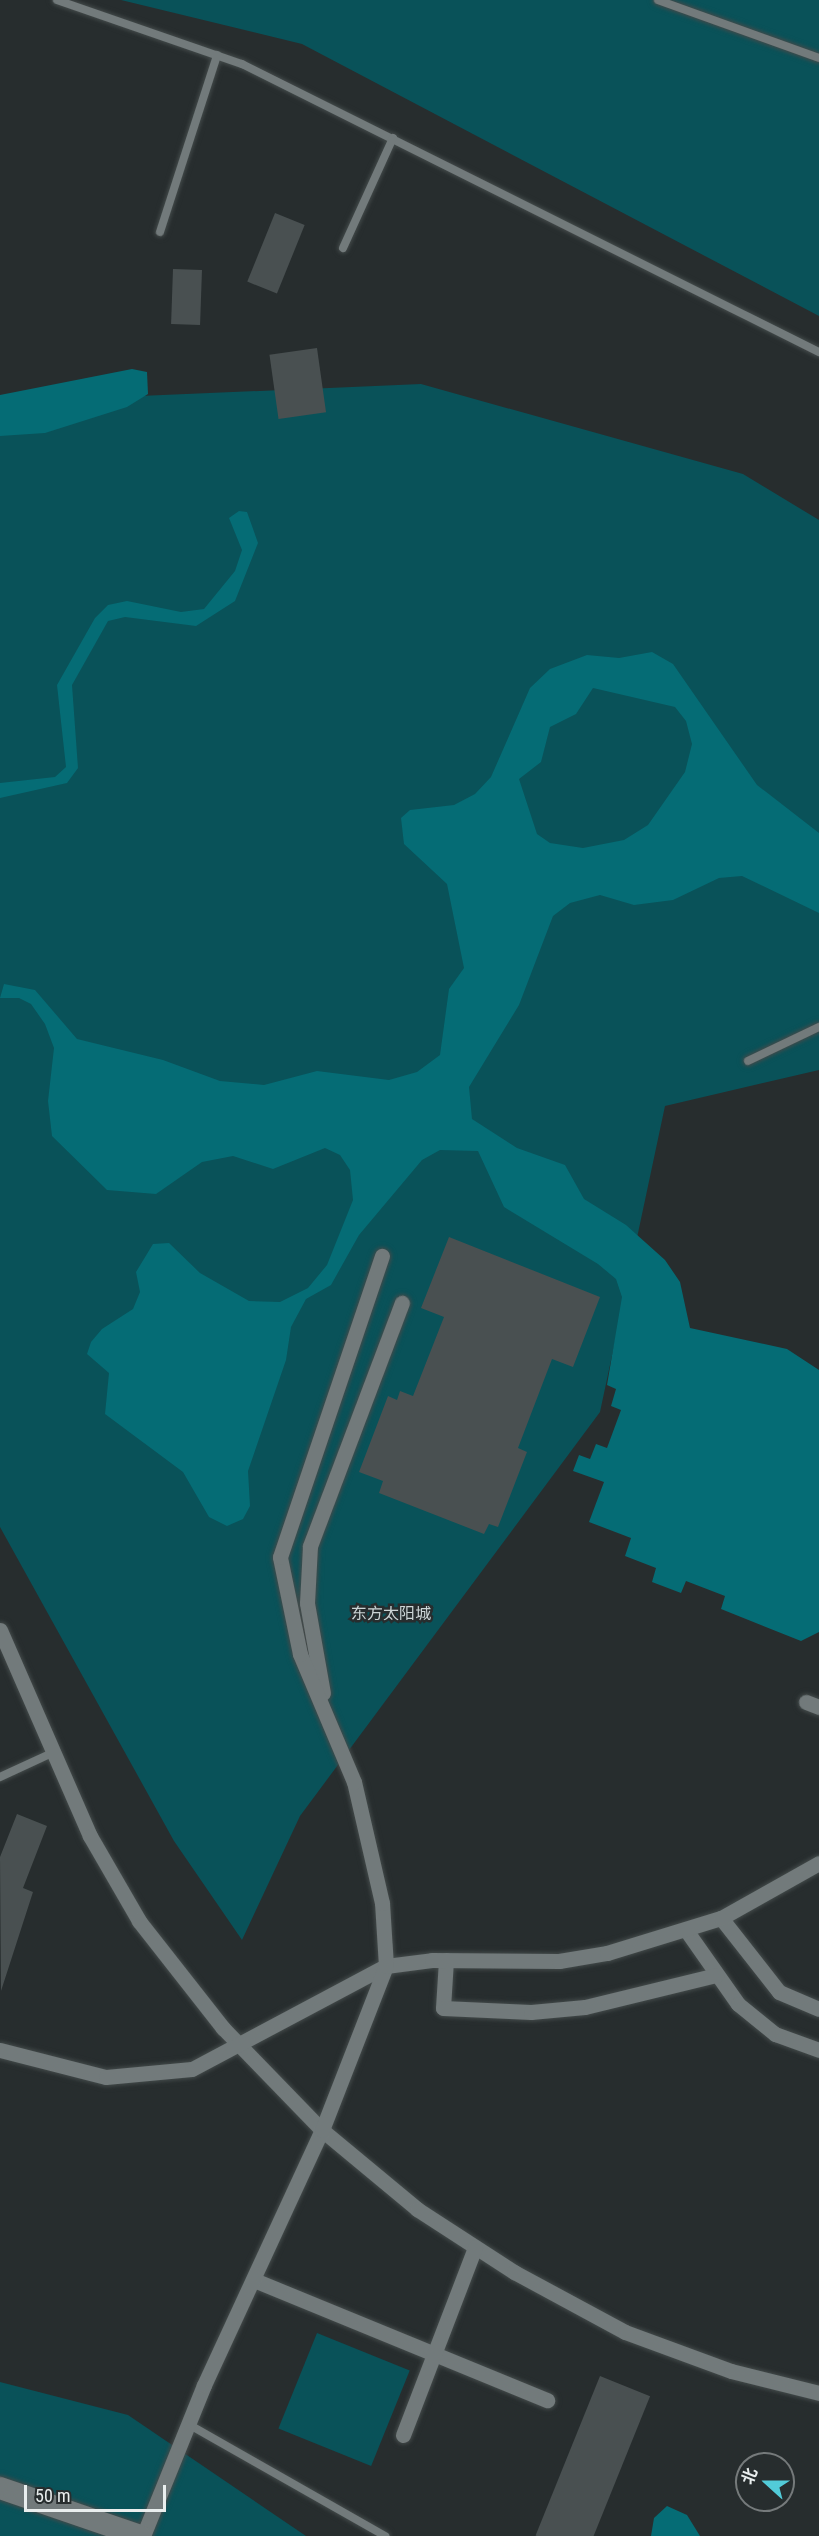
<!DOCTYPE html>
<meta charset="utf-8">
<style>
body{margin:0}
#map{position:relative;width:819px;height:2536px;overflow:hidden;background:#272d2e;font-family:"Roboto Condensed","Noto Sans SC",sans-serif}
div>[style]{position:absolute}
.green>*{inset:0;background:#095259;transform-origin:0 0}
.water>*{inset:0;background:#056c75}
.building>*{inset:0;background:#495051;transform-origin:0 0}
.roads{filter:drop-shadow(0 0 2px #434a4a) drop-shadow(0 0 2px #434a4a)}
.service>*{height:8px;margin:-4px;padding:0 4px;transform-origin:4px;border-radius:4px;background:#727a7b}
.minor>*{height:15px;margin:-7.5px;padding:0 7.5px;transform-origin:7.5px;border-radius:7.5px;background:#727a7b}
.secondary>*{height:22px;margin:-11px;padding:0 11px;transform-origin:11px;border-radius:11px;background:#727a7b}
span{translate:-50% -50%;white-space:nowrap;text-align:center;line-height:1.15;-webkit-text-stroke:5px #272d2e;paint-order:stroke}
.neighbourhood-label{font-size:16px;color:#ccd5d6}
.north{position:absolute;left:735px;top:2452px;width:60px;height:60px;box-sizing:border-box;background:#272d2e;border:2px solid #757a7b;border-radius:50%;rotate:291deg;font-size:16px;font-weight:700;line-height:24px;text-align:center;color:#e9eeee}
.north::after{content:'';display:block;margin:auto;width:21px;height:27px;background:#52cbd8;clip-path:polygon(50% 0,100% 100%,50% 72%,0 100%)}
.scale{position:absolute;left:24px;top:2485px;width:142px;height:27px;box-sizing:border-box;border:3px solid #e9eeee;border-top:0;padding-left:8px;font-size:18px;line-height:21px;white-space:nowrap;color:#e9eeee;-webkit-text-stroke:4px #272d2e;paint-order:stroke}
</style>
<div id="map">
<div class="green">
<div style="clip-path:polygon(121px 0,819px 0,819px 316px,302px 44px)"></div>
<div style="clip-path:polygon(421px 384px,743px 474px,819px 520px,819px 1070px,665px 1106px,600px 1412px,300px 1816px,242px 1940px,174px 1841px,0 1527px,0 402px)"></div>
<div style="left:317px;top:2333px;width:100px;height:103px;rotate:22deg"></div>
<div style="clip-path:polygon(0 2382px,128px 2415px,306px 2536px,0 2536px)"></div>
</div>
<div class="water">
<div style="clip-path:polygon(132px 369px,147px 372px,148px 394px,127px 407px,45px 433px,0 436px,0 395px)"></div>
<div style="clip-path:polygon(239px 511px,247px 512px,258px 543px,235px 601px,196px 626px,125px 617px,108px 621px,72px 685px,78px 768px,67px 783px,0 798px,0 783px,55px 777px,66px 767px,57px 685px,95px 618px,108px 605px,127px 601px,181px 612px,204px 609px,235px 571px,242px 550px,229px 518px)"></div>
<div style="clip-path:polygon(evenodd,652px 652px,673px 664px,757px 785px,819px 833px,819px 913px,742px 876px,719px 878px,673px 900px,634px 905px,600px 895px,570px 903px,553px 916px,519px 1005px,469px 1087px,472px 1119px,517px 1148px,565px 1165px,584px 1199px,626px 1225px,665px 1260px,680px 1282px,690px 1328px,787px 1349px,819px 1370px,819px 1632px,801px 1641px,721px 1609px,725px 1596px,686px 1581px,681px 1593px,652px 1582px,656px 1568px,625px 1556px,631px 1538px,589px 1522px,604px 1482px,573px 1471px,579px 1455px,590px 1459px,596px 1444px,607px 1448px,621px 1410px,611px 1406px,616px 1389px,607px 1385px,622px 1297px,616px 1279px,598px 1264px,504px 1207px,478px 1151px,440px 1150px,422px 1160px,359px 1235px,331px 1285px,306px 1299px,291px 1327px,286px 1360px,248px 1471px,250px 1506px,243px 1519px,227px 1526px,209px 1517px,183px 1472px,105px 1414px,109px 1373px,87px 1354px,91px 1342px,102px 1329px,133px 1309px,140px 1292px,136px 1272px,153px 1244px,169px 1243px,200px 1273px,249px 1301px,280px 1302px,308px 1288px,327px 1265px,353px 1200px,350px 1170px,340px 1155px,325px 1148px,273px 1169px,233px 1156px,202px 1162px,156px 1194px,107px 1190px,52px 1136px,48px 1101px,54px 1048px,45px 1024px,31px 1004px,19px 998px,0 998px,4px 984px,35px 990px,77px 1039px,163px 1060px,220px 1081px,264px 1085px,317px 1071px,389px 1080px,417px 1072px,440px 1055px,449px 989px,464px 968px,447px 884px,404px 844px,401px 818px,410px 810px,454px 805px,475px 794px,491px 777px,530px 688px,550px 669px,587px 655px,619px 658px,652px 652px,593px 688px,675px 707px,686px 721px,692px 744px,685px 772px,648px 825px,624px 840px,583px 848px,550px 843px,537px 834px,519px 779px,541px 762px,550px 727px,576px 714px,593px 688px)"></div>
<div style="clip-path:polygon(667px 2506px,687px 2515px,700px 2536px,651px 2536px,654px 2518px)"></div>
</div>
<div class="building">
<div style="left:275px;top:213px;width:32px;height:74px;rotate:22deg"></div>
<div style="left:173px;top:269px;width:29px;height:55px;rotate:2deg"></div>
<div style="left:317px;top:348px;width:65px;height:48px;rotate:82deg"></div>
<div style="clip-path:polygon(449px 1237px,600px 1297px,573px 1367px,552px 1359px,518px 1448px,527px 1452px,498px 1527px,489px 1524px,484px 1534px,379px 1493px,383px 1481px,359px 1472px,388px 1396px,397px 1400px,400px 1391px,413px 1396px,444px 1317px,421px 1308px)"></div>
<div style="clip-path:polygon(17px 1814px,47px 1826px,23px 1888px,33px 1892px,1px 1991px,0 1857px)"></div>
<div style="left:600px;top:2376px;width:54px;height:172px;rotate:22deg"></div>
</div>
<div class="roads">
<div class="service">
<div style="left:57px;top:0;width:196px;rotate:19.1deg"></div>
<div style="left:242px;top:64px;width:645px;rotate:26.53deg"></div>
<div style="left:658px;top:0;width:171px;rotate:19.8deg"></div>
<div style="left:160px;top:232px;width:186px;rotate:-72.1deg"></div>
<div style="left:343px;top:248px;width:121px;rotate:-65.6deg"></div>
<div style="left:748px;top:1061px;width:79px;rotate:-25.6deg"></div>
<div style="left:0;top:1777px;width:60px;rotate:-24.8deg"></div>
<div style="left:188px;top:2424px;width:227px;rotate:29.6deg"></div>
</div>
<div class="minor">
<div style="left:0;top:1630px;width:225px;rotate:66.4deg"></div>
<div style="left:90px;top:1836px;width:98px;rotate:60deg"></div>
<div style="left:139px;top:1921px;width:136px;rotate:51.9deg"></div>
<div style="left:223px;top:2028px;width:142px;rotate:45.9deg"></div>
<div style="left:322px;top:2130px;width:124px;rotate:39.7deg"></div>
<div style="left:417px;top:2209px;width:116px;rotate:33deg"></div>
<div style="left:514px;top:2272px;width:126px;rotate:28.4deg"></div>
<div style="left:625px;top:2332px;width:113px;rotate:20.2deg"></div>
<div style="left:731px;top:2371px;width:91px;rotate:14deg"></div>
<div style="left:323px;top:1693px;width:91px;rotate:-100.1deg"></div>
<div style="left:307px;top:1603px;width:57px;rotate:-87deg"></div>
<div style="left:310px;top:1546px;width:260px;rotate:-69.3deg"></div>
<div style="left:806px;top:1702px;width:14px;rotate:21deg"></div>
<div style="left:721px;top:1918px;width:94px;rotate:51.9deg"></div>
<div style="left:779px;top:1992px;width:43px;rotate:23deg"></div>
<div style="left:686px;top:1930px;width:90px;rotate:54.9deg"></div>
<div style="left:738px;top:2004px;width:48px;rotate:39deg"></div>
<div style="left:775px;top:2034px;width:47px;rotate:20deg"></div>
<div style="left:446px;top:1960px;width:48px;rotate:93.6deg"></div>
<div style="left:443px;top:2008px;width:88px;rotate:2.6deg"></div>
<div style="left:531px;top:2012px;width:54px;rotate:-5.3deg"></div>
<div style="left:585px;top:2007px;width:135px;rotate:-13.7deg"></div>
<div style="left:0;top:2050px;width:109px;rotate:14.3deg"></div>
<div style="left:106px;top:2077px;width:86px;rotate:-5.3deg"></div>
<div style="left:192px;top:2069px;width:220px;rotate:-28deg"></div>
<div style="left:386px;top:1966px;width:46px;rotate:-7.4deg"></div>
<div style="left:432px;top:1960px;width:127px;rotate:0.5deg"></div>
<div style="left:559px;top:1961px;width:49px;rotate:-9.5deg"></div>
<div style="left:607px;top:1953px;width:119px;rotate:-17.1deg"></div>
<div style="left:721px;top:1918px;width:112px;rotate:-29.3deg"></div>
<div style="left:254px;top:2280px;width:317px;rotate:22.3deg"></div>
<div style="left:403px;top:2435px;width:201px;rotate:-69deg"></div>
<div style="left:143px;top:2536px;width:163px;rotate:-68deg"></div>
<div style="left:204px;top:2385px;width:281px;rotate:-65.2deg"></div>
<div style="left:322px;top:2130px;width:176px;rotate:-68.7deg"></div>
<div style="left:386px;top:1966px;width:63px;rotate:-93.6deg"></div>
<div style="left:382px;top:1903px;width:124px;rotate:-103deg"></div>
<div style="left:354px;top:1782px;width:139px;rotate:-112.9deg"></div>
<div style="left:300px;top:1654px;width:99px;rotate:-101.7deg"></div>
<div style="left:280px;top:1557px;width:318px;rotate:-71.3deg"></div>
</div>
<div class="secondary">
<div style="left:0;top:2488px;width:148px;rotate:18.9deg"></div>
</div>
</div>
<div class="neighbourhood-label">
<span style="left:391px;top:1614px">东方太阳城</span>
</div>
<div class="north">北</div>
<div class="scale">50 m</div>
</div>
